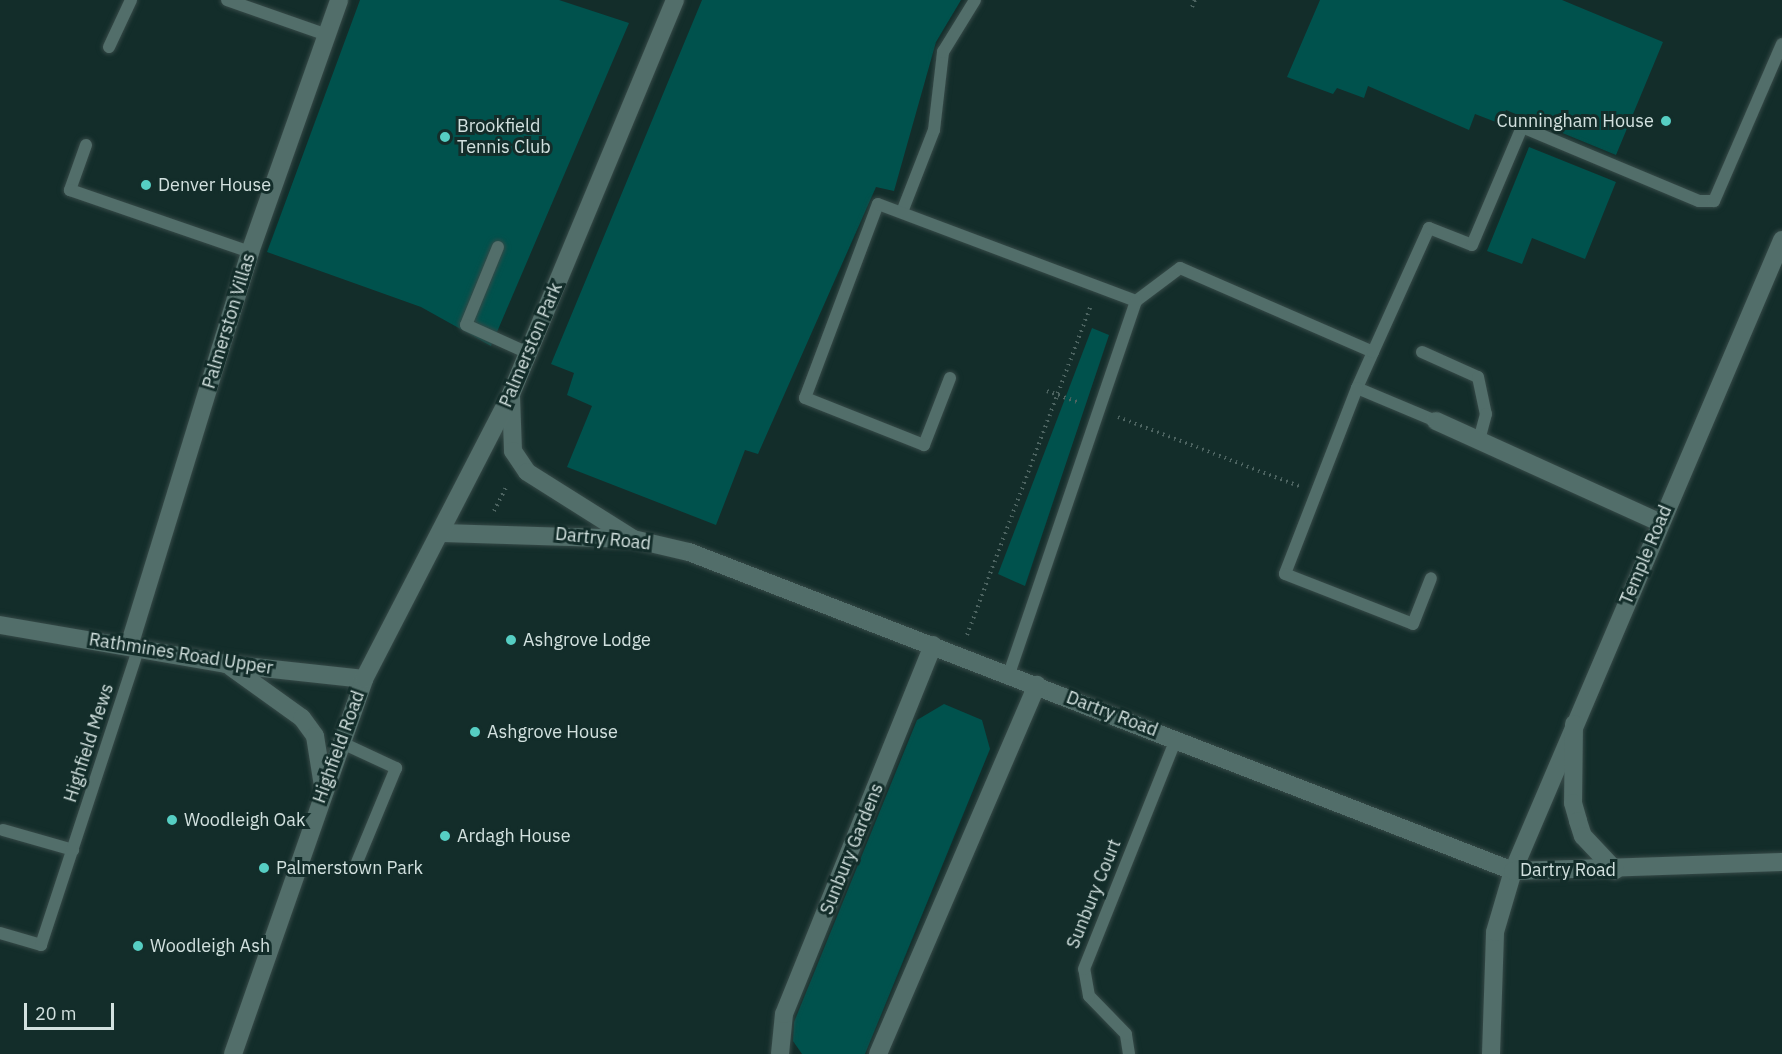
<!DOCTYPE html>
<style>
body{margin:0}
#map{position:relative;width:1782px;height:1054px;overflow:hidden;background:#132d2a;font-family:"IBM Plex Sans",sans-serif}
div>[style]{position:absolute}
.green>*{inset:0;background:#00524d}
.path>*{height:4px;margin-top:-2px;transform-origin:0;background:repeating-linear-gradient(90deg,#4d6461 0 1.5px,transparent 0 6px)}
.roads{filter:drop-shadow(0 0 2px #374a48) drop-shadow(0 0 2px #374a48)}
.lane>*{height:12px;margin:-6px;padding:0 6px;transform-origin:6px;border-radius:6px;background:#526e6a}
.street>*{height:18px;margin:-9px;padding:0 9px;transform-origin:9px;border-radius:9px;background:#526e6a}
.secondary>*{height:18px;margin:-9px;padding:0 9px;transform-origin:9px;border-radius:9px;background:#526e6a}
.dots>*{width:16px;height:16px;translate:-50% -50%;box-sizing:border-box;border:3px solid #132d2a;border-radius:50%}
span{translate:-50% -50%;white-space:nowrap;text-align:center;line-height:1.15;-webkit-text-stroke:6px #132d2a;paint-order:stroke}
.poi-label{font-size:18px;color:#d2e1df}
.right{translate:-100% -50%;text-align:right}
.left{translate:0 -50%;text-align:left}
.street-label{font-size:18px;color:#d2e1df}
.scale{position:absolute;left:24px;top:1003px;width:90px;height:27px;box-sizing:border-box;border:3px solid #d2e1df;border-top:0;padding-left:8px;font-size:18px;line-height:21px;white-space:nowrap;color:#d2e1df;-webkit-text-stroke:4px #132d2a;paint-order:stroke}
</style>
<div id="map">
<div class="green">
<div style="clip-path:polygon(360px 0,559px 0,629px 23px,491px 346px,421px 307px,267px 252px)"></div>
<div style="clip-path:polygon(702px 0,961px 0,936px 42px,894px 191px,876px 187px,758px 454px,745px 450px,716px 525px,567px 467px,592px 406px,567px 395px,574px 373px,551px 364px)"></div>
<div style="clip-path:polygon(1320px 0,1562px 0,1663px 42px,1616px 155px,1506px 110px,1501px 124px,1475px 114px,1469px 130px,1368px 86px,1364px 98px,1337px 88px,1333px 94px,1287px 77px)"></div>
<div style="clip-path:polygon(1529px 147px,1616px 182px,1585px 259px,1532px 238px,1522px 264px,1487px 251px)"></div>
<div style="clip-path:polygon(1092px 328px,1109px 335px,1025px 586px,998px 574px)"></div>
<div style="clip-path:polygon(944px 704px,982px 720px,990px 749px,865px 1054px,802px 1054px,793px 1041px,794px 1022px,917px 720px)"></div>
</div>
<div class="path">
<div style="left:1192px;top:7px;width:8px;rotate:-67deg"></div>
<div style="left:1047px;top:391px;width:35px;rotate:20deg"></div>
<div style="left:1118px;top:417px;width:194px;rotate:20.9deg"></div>
<div style="left:494px;top:511px;width:28px;rotate:-63deg"></div>
<div style="left:967px;top:635px;width:353px;rotate:-69.4deg"></div>
</div>
<div class="roads">
<div class="lane">
<div style="left:227px;top:0;width:106px;rotate:19.3deg"></div>
<div style="left:109px;top:47px;width:52px;rotate:-64.9deg"></div>
<div style="left:86px;top:145px;width:48px;rotate:109.6deg"></div>
<div style="left:70px;top:190px;width:190px;rotate:19deg"></div>
<div style="left:902px;top:212px;width:88px;rotate:-68.7deg"></div>
<div style="left:934px;top:130px;width:79px;rotate:-83.4deg"></div>
<div style="left:943px;top:52px;width:61px;rotate:-58.4deg"></div>
<div style="left:498px;top:247px;width:84px;rotate:112.3deg"></div>
<div style="left:466px;top:325px;width:68px;rotate:24.3deg"></div>
<div style="left:1373px;top:352px;width:39px;rotate:114deg"></div>
<div style="left:1357px;top:388px;width:86px;rotate:22.7deg"></div>
<div style="left:1422px;top:352px;width:61px;rotate:24.1deg"></div>
<div style="left:1478px;top:377px;width:38px;rotate:78deg"></div>
<div style="left:1486px;top:414px;width:27px;rotate:105deg"></div>
<div style="left:950px;top:378px;width:72px;rotate:111.2deg"></div>
<div style="left:924px;top:445px;width:128px;rotate:-158.4deg"></div>
<div style="left:805px;top:398px;width:207px;rotate:-69.4deg"></div>
<div style="left:878px;top:204px;width:276px;rotate:20.6deg"></div>
<div style="left:1136px;top:301px;width:55px;rotate:-36.9deg"></div>
<div style="left:1180px;top:268px;width:210px;rotate:23.5deg"></div>
<div style="left:1373px;top:352px;width:136px;rotate:-65.7deg"></div>
<div style="left:1429px;top:228px;width:46px;rotate:21.6deg"></div>
<div style="left:1472px;top:245px;width:128px;rotate:-67deg"></div>
<div style="left:1522px;top:127px;width:192px;rotate:22.7deg"></div>
<div style="left:1699px;top:201px;width:15px"></div>
<div style="left:1714px;top:201px;width:171px;rotate:-66.6deg"></div>
<div style="left:1357px;top:388px;width:199px;rotate:111.2deg"></div>
<div style="left:1285px;top:574px;width:137px;rotate:21.3deg"></div>
<div style="left:1413px;top:624px;width:49px;rotate:-68.6deg"></div>
<div style="left:1009px;top:674px;width:394px;rotate:-71.2deg"></div>
<div style="left:340px;top:742px;width:62px;rotate:24.9deg"></div>
<div style="left:396px;top:768px;width:102px;rotate:112.5deg"></div>
<div style="left:3px;top:830px;width:73px;rotate:15.9deg"></div>
<div style="left:0;top:933px;width:43px;rotate:16.3deg"></div>
<div style="left:41px;top:945px;width:314px;rotate:-71.8deg"></div>
<div style="left:1129px;top:1054px;width:20px;rotate:-99deg"></div>
<div style="left:1126px;top:1034px;width:53px;rotate:-134.2deg"></div>
<div style="left:1089px;top:996px;width:27px;rotate:-100deg"></div>
<div style="left:1084px;top:969px;width:248px;rotate:-68.2deg"></div>
</div>
<div class="street">
<div style="left:1436px;top:421px;width:245px;rotate:24.4deg"></div>
<div style="left:129px;top:646px;width:412px;rotate:-72.9deg"></div>
<div style="left:250px;top:252px;width:267px;rotate:-70.5deg"></div>
<div style="left:780px;top:1054px;width:40px;rotate:-84.3deg"></div>
<div style="left:784px;top:1014px;width:398px;rotate:-68deg"></div>
<div style="left:878px;top:1054px;width:402px;rotate:-66.7deg"></div>
<div style="left:1491px;top:1054px;width:122px;rotate:-88.1deg"></div>
<div style="left:1495px;top:932px;width:64px;rotate:-73.6deg"></div>
<div style="left:1513px;top:871px;width:686px;rotate:-66.91deg"></div>
</div>
<div class="secondary">
<div style="left:511px;top:396px;width:55px;rotate:87.9deg"></div>
<div style="left:513px;top:451px;width:25px;rotate:56deg"></div>
<div style="left:527px;top:472px;width:124px;rotate:32.2deg"></div>
<div style="left:443px;top:533px;width:190px;rotate:1.8deg"></div>
<div style="left:633px;top:539px;width:57px;rotate:13.1deg"></div>
<div style="left:689px;top:552px;width:884px;rotate:21.16deg"></div>
<div style="left:1513px;top:871px;width:269px;rotate:-1.9deg"></div>
<div style="left:0;top:625px;width:229px;rotate:9.8deg"></div>
<div style="left:226px;top:664px;width:139px;rotate:6.2deg"></div>
<div style="left:231px;top:667px;width:87px;rotate:35.7deg"></div>
<div style="left:302px;top:718px;width:22px;rotate:54deg"></div>
<div style="left:315px;top:736px;width:51px;rotate:80.9deg"></div>
<div style="left:1574px;top:724px;width:79px;rotate:90.7deg"></div>
<div style="left:1573px;top:803px;width:19px;rotate:74deg"></div>
<div style="left:1578px;top:821px;width:16px;rotate:72deg"></div>
<div style="left:1583px;top:836px;width:47px;rotate:46.7deg"></div>
<div style="left:233px;top:1054px;width:397px;rotate:-70.7deg"></div>
<div style="left:364px;top:679px;width:321px;rotate:-62.7deg"></div>
<div style="left:511px;top:394px;width:427px;rotate:-67.4deg"></div>
</div>
</div>
<div class="dots">
<div style="left:1666px;top:121px;background:#56cec3"></div>
<div style="left:445px;top:137px;background:#56cec3"></div>
<div style="left:146px;top:185px;background:#56cec3"></div>
<div style="left:511px;top:640px;background:#56cec3"></div>
<div style="left:475px;top:732px;background:#56cec3"></div>
<div style="left:172px;top:820px;background:#56cec3"></div>
<div style="left:445px;top:836px;background:#56cec3"></div>
<div style="left:264px;top:868px;background:#56cec3"></div>
<div style="left:138px;top:946px;background:#56cec3"></div>
</div>
<div class="poi-label">
<span class="right" style="left:1654px;top:121px">Cunningham House</span>
<span class="left" style="left:457px;top:137px">Brookfield<br>Tennis Club</span>
<span class="left" style="left:158px;top:185px">Denver House</span>
<span class="left" style="left:523px;top:640px">Ashgrove Lodge</span>
<span class="left" style="left:487px;top:732px">Ashgrove House</span>
<span class="left" style="left:184px;top:820px">Woodleigh Oak</span>
<span class="left" style="left:457px;top:836px">Ardagh House</span>
<span class="left" style="left:276px;top:868px">Palmerstown Park</span>
<span class="left" style="left:150px;top:946px">Woodleigh Ash</span>
</div>
<div class="street-label">
<span style="left:229px;top:321px;rotate:-73deg">Palmerston Villas</span>
<span style="left:531px;top:345px;rotate:-67deg">Palmerston Park</span>
<span style="left:603px;top:539px;rotate:6deg">Dartry Road</span>
<span style="left:1646px;top:555px;rotate:-67deg">Temple Road</span>
<span style="left:181px;top:654px;rotate:9deg">Rathmines Road Upper</span>
<span style="left:1112px;top:714px;rotate:21deg">Dartry Road</span>
<span style="left:89px;top:743px;rotate:-72deg">Highfield Mews</span>
<span style="left:339px;top:747px;rotate:-70deg">Highfield Road</span>
<span style="left:852px;top:849px;rotate:-68deg">Sunbury Gardens</span>
<span style="left:1568px;top:870px">Dartry Road</span>
<span style="left:1094px;top:894px;rotate:-68deg">Sunbury Court</span>
</div>
<div class="scale">20 m</div>
</div>
